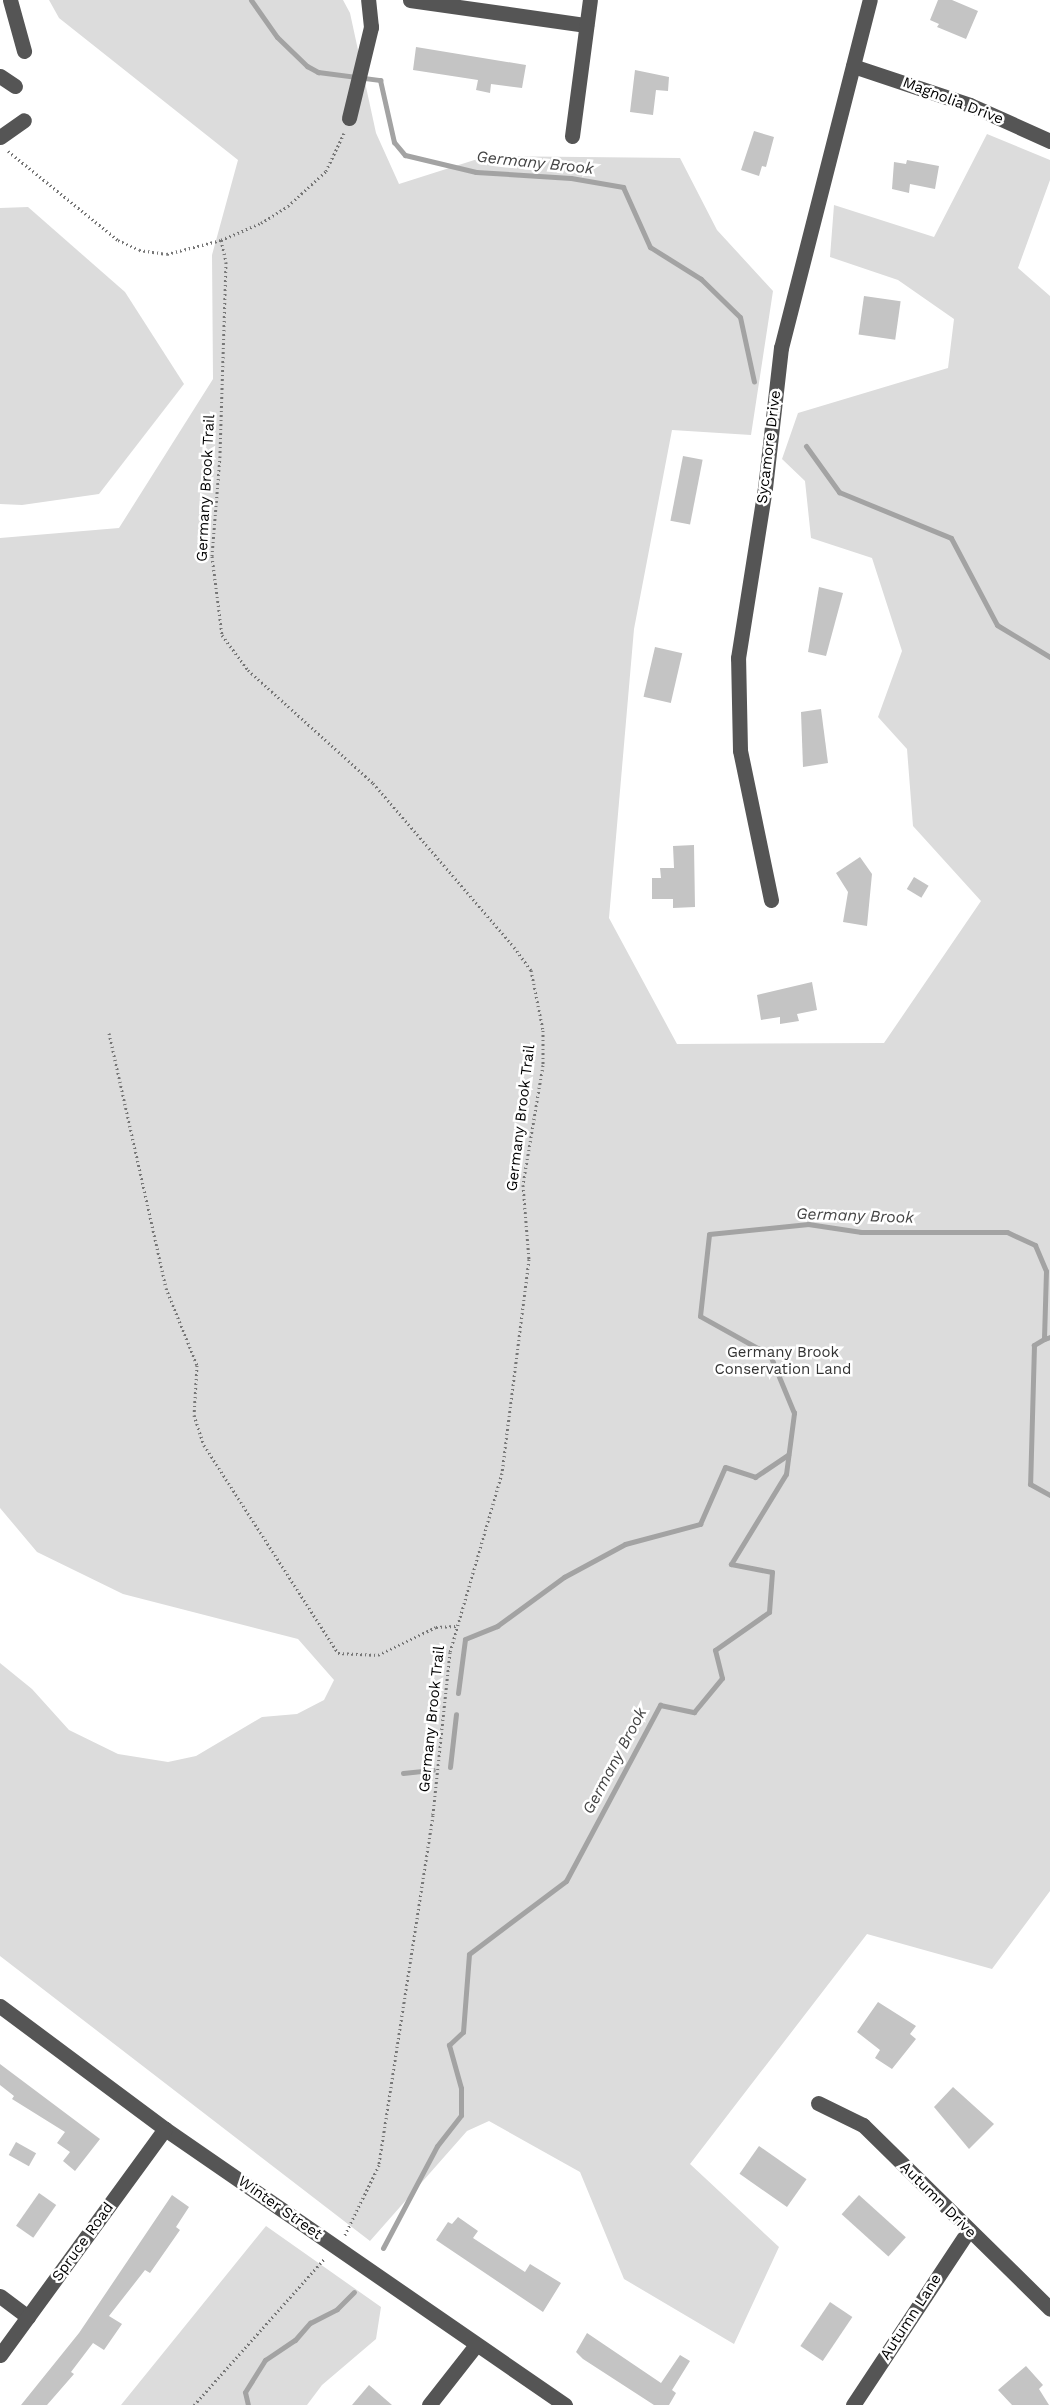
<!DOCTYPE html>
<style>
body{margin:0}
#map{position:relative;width:1050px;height:2405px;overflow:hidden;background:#fff;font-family:"Work Sans",sans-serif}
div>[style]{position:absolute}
.green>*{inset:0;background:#dcdcdc}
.stream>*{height:5px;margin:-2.5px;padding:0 2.5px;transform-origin:2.5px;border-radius:2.5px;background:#a3a3a3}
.building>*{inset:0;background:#c4c4c4;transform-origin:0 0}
.path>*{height:3px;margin-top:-1.5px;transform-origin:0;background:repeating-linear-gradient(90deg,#777 0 1.5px,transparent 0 4.5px)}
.minor>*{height:15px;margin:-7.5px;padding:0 7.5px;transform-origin:7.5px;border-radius:7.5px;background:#555}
span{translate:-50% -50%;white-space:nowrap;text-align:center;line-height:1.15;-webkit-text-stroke:5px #fff;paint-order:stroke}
.street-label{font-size:15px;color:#000}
.park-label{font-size:15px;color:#333}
.water-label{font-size:16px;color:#444;font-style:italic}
</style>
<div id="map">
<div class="green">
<div style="clip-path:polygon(49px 0,343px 0,350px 13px,376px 133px,399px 184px,487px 156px,680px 158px,717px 230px,773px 291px,751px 435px,672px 430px,634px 629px,609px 918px,677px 1044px,884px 1043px,981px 901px,913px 826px,907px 749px,878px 717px,902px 651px,872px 558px,811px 538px,805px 481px,782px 459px,798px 413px,948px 368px,954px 319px,898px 280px,830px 257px,834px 205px,934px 237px,987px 134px,1050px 160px,1050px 180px,1018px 268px,1050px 296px,1050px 1891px,992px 1969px,867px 1934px,690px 2164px,779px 2247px,734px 2344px,624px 2279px,580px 2172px,489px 2121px,467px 2131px,370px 2241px,0 1956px,0 1663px,32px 1689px,69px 1730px,118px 1754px,168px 1762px,196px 1756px,262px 1717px,297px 1714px,324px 1700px,334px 1680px,298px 1639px,123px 1594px,37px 1552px,0 1508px,0 538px,119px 528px,213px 379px,212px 255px,238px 160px,59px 18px)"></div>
<div style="clip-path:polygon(28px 207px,125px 292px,184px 384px,99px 494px,22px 505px,0 504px,0 208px)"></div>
<div style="clip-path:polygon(266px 2226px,381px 2307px,376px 2339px,322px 2385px,307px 2405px,121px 2405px)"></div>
</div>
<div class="stream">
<div style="left:251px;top:0;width:45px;rotate:54.9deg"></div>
<div style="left:277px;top:37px;width:42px;rotate:44deg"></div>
<div style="left:307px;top:66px;width:13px;rotate:29deg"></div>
<div style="left:318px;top:72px;width:63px;rotate:7.4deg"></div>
<div style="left:380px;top:80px;width:64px;rotate:77.3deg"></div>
<div style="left:394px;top:142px;width:17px;rotate:50deg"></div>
<div style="left:405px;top:155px;width:73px;rotate:13.5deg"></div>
<div style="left:476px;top:172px;width:95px;rotate:3.6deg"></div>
<div style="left:571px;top:178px;width:53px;rotate:9.8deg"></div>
<div style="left:623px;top:187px;width:66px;rotate:65.8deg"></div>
<div style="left:650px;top:247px;width:60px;rotate:32.1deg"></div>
<div style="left:701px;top:279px;width:54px;rotate:44.3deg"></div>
<div style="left:740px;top:317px;width:66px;rotate:77.8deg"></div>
<div style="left:806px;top:446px;width:57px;rotate:54.3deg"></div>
<div style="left:839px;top:492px;width:121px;rotate:22.3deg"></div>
<div style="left:951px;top:538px;width:98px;rotate:62.1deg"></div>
<div style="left:997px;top:625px;width:62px;rotate:31.1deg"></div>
<div style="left:1044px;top:1339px;width:12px;rotate:149deg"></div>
<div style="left:1034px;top:1345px;width:139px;rotate:91.6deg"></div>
<div style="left:1030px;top:1484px;width:23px;rotate:29deg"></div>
<div style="left:458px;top:1693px;width:54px;rotate:-82.6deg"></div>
<div style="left:465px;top:1639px;width:35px;rotate:-22deg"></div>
<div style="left:497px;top:1626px;width:83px;rotate:-36.2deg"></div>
<div style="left:564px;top:1577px;width:69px;rotate:-28.4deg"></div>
<div style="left:625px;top:1544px;width:78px;rotate:-14.9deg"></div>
<div style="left:700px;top:1524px;width:62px;rotate:-66.3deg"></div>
<div style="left:725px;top:1467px;width:32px;rotate:18deg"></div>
<div style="left:755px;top:1477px;width:40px;rotate:-34deg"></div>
<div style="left:450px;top:1767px;width:53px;rotate:-83.5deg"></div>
<div style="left:403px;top:1773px;width:30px;rotate:-6deg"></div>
<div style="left:383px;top:2248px;width:115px;rotate:-62.1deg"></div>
<div style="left:437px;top:2146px;width:39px;rotate:-52deg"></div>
<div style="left:461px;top:2115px;width:27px;rotate:-90deg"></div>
<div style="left:461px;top:2088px;width:45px;rotate:-105.6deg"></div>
<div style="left:449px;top:2045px;width:19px;rotate:-43deg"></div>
<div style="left:463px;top:2032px;width:78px;rotate:-85.6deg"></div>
<div style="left:469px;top:1954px;width:121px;rotate:-37deg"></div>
<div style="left:566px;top:1881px;width:200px;rotate:-61.9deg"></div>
<div style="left:660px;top:1705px;width:35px;rotate:12deg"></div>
<div style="left:694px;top:1712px;width:44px;rotate:-50.5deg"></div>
<div style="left:722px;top:1678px;width:29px;rotate:-104deg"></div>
<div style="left:715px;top:1650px;width:66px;rotate:-35.1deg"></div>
<div style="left:769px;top:1612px;width:40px;rotate:-85.7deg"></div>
<div style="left:772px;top:1572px;width:42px;rotate:-169deg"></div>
<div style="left:731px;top:1564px;width:105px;rotate:-58.6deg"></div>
<div style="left:786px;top:1474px;width:62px;rotate:-82.5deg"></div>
<div style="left:794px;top:1413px;width:63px;rotate:-112.5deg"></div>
<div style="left:770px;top:1355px;width:80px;rotate:-150.9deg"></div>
<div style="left:700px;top:1316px;width:82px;rotate:-83.7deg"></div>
<div style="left:709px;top:1234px;width:100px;rotate:-5.8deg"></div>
<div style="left:808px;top:1224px;width:54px;rotate:8.6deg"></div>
<div style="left:861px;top:1232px;width:146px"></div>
<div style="left:1007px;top:1232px;width:31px;rotate:25deg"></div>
<div style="left:1035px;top:1245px;width:28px;rotate:67deg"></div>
<div style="left:1046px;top:1271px;width:68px;rotate:91.7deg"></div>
<div style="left:1044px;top:1339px;width:6px;rotate:-18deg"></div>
<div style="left:248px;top:2405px;width:13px;rotate:-103deg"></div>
<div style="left:245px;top:2392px;width:38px;rotate:-58deg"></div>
<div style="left:265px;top:2360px;width:36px;rotate:-34deg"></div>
<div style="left:295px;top:2340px;width:23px;rotate:-49deg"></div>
<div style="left:310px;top:2323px;width:30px;rotate:-27deg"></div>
<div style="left:337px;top:2309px;width:24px;rotate:-45deg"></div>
</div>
<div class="building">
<div style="clip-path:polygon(938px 0,952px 0,978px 11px,966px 39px,937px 27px,939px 24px,930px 20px)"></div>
<div style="clip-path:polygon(416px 47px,526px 65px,522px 88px,491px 84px,490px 93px,476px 90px,478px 80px,413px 70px)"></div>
<div style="clip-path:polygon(635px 70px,669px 77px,668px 91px,656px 90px,653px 115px,630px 112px)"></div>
<div style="clip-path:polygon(754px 131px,774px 137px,766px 167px,762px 166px,759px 176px,741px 170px)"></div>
<div style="clip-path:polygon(907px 160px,939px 166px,935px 189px,910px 184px,909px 193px,892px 189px,894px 162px,906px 164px)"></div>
<div style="left:864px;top:296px;width:37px;height:39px;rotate:8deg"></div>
<div style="left:683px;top:456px;width:20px;height:66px;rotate:11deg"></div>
<div style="clip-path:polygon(819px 587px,843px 593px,826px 656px,808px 652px)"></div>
<div style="left:655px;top:647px;width:28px;height:51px;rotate:13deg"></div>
<div style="clip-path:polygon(821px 709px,828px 763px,803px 767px,801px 712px)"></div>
<div style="clip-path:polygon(694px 845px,695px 907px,673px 908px,673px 899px,652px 899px,652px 878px,661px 878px,660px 868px,674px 868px,673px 846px)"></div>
<div style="clip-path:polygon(860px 857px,872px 874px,867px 926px,843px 922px,848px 892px,836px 873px)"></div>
<div style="left:914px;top:877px;width:17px;height:14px;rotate:31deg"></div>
<div style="clip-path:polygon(812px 982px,817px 1010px,797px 1014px,799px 1021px,780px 1024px,780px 1017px,761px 1020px,757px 995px)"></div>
<div style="clip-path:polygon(878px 2002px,916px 2026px,910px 2034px,916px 2039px,892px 2069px,875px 2058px,880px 2050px,857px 2032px)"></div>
<div style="clip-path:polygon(0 2064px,100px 2139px,75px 2171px,63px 2161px,70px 2152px,57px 2143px,65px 2132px,12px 2099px,14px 2096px,0 2085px)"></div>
<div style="clip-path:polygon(953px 2087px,994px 2124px,969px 2149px,934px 2107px)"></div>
<div style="left:16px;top:2142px;width:23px;height:15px;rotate:29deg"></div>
<div style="left:759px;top:2146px;width:58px;height:34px;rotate:35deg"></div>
<div style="left:39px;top:2193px;width:21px;height:40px;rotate:35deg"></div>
<div style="clip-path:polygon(172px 2195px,189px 2207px,176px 2227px,180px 2230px,150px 2273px,145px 2270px,109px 2316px,122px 2324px,104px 2350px,93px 2343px,71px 2372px,74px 2374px,47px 2405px,21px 2405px,79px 2333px)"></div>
<div style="left:859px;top:2195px;width:63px;height:26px;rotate:42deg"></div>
<div style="clip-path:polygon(458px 2217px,478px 2231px,473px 2238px,525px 2272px,530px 2264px,561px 2283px,543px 2312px,436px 2240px,448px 2222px,452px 2224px)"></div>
<div style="left:830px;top:2302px;width:27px;height:53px;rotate:34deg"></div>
<div style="clip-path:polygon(587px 2333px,661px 2383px,680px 2355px,690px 2361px,672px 2390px,676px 2393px,669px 2405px,654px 2405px,583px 2359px,576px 2352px)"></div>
<div style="clip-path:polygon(1026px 2366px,1043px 2385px,1039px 2389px,1049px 2405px,1012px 2405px,998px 2390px)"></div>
<div style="clip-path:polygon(369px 2385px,392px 2405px,352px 2405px)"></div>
</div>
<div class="path">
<div style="left:8px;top:151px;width:141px;rotate:39deg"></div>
<div style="left:118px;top:240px;width:23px;rotate:25deg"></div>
<div style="left:139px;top:250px;width:28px;rotate:8deg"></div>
<div style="left:167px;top:254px;width:56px;rotate:-14.5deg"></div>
<div style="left:221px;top:240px;width:43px;rotate:-23deg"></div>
<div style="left:261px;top:223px;width:32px;rotate:-32deg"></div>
<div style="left:288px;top:206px;width:52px;rotate:-42.6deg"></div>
<div style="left:326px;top:171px;width:42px;rotate:-64.7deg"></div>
<div style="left:221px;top:240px;width:23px;rotate:77deg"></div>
<div style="left:226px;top:262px;width:194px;rotate:91.8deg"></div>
<div style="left:220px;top:456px;width:100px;rotate:94.6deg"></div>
<div style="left:212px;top:556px;width:80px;rotate:82.8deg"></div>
<div style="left:222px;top:635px;width:44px;rotate:53.4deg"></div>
<div style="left:248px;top:670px;width:169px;rotate:42.1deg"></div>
<div style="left:373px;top:783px;width:216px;rotate:49.3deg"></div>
<div style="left:514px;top:947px;width:29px;rotate:54deg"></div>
<div style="left:531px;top:970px;width:61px;rotate:78.7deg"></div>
<div style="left:543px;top:1030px;width:35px;rotate:90deg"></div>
<div style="left:543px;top:1065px;width:122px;rotate:99.5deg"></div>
<div style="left:523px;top:1185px;width:74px;rotate:85.4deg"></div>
<div style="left:529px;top:1259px;width:216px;rotate:97.2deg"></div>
<div style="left:502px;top:1473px;width:186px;rotate:106.2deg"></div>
<div style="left:450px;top:1652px;width:164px;rotate:96deg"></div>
<div style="left:433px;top:1815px;width:354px;rotate:98.8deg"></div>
<div style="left:379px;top:2165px;width:78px;rotate:115.9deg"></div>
<div style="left:109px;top:1033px;width:261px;rotate:77.4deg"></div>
<div style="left:166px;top:1288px;width:83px;rotate:68.1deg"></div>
<div style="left:197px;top:1365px;width:50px;rotate:93.4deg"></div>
<div style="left:194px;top:1415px;width:32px;rotate:72deg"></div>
<div style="left:204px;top:1445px;width:247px;rotate:57.2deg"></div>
<div style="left:338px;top:1653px;width:40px;rotate:2.9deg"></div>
<div style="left:378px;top:1655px;width:64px;rotate:-25.8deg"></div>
<div style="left:436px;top:1627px;width:20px;rotate:-3deg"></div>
<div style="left:194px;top:2405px;width:197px;rotate:-48.3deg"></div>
</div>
<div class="minor">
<div style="left:10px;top:0;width:53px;rotate:74.6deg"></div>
<div style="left:410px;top:0;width:178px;rotate:8.1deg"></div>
<div style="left:853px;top:66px;width:123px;rotate:18.4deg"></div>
<div style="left:970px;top:105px;width:88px;rotate:24.2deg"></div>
<div style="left:0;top:76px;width:18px;rotate:34deg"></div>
<div style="left:349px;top:118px;width:94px;rotate:-76.4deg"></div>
<div style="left:371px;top:27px;width:27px;rotate:-96deg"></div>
<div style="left:572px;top:136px;width:137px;rotate:-82.5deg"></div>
<div style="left:0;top:137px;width:29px;rotate:-35deg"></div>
<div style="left:771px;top:900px;width:153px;rotate:-101.7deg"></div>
<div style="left:740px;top:750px;width:92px;rotate:-91.2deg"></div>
<div style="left:738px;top:658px;width:172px;rotate:-81deg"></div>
<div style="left:765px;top:488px;width:141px;rotate:-83.5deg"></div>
<div style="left:781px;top:348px;width:359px;rotate:-75.7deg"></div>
<div style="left:0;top:2006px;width:206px;rotate:36.7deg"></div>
<div style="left:165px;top:2129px;width:486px;rotate:34.6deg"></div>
<div style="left:818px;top:2103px;width:50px;rotate:26.1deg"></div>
<div style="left:863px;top:2125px;width:262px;rotate:44.5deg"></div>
<div style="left:0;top:2296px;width:35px;rotate:37deg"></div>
<div style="left:0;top:2355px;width:280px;rotate:-53.9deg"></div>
<div style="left:429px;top:2405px;width:76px;rotate:-51.9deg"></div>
<div style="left:853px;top:2405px;width:210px;rotate:-56.5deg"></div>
</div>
<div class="street-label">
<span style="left:953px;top:101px;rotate:21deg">Magnolia Drive</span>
<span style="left:769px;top:447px;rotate:-83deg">Sycamore Drive</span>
<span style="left:206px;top:488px;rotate:-87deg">Germany Brook Trail</span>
<span style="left:521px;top:1118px;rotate:-83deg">Germany Brook Trail</span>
<span style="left:432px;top:1719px;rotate:-84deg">Germany Brook Trail</span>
<span style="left:938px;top:2200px;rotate:45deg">Autumn Drive</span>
<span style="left:280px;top:2208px;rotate:35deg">Winter Street</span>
<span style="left:83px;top:2242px;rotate:-54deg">Spruce Road</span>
<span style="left:911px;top:2317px;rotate:-57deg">Autumn Lane</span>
</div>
<div class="park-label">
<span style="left:783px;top:1361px">Germany Brook<br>Conservation Land</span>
</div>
<div class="water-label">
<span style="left:535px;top:163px;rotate:6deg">Germany Brook</span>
<span style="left:855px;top:1216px;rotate:2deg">Germany Brook</span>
<span style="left:615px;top:1761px;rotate:-62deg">Germany Brook</span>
</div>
</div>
